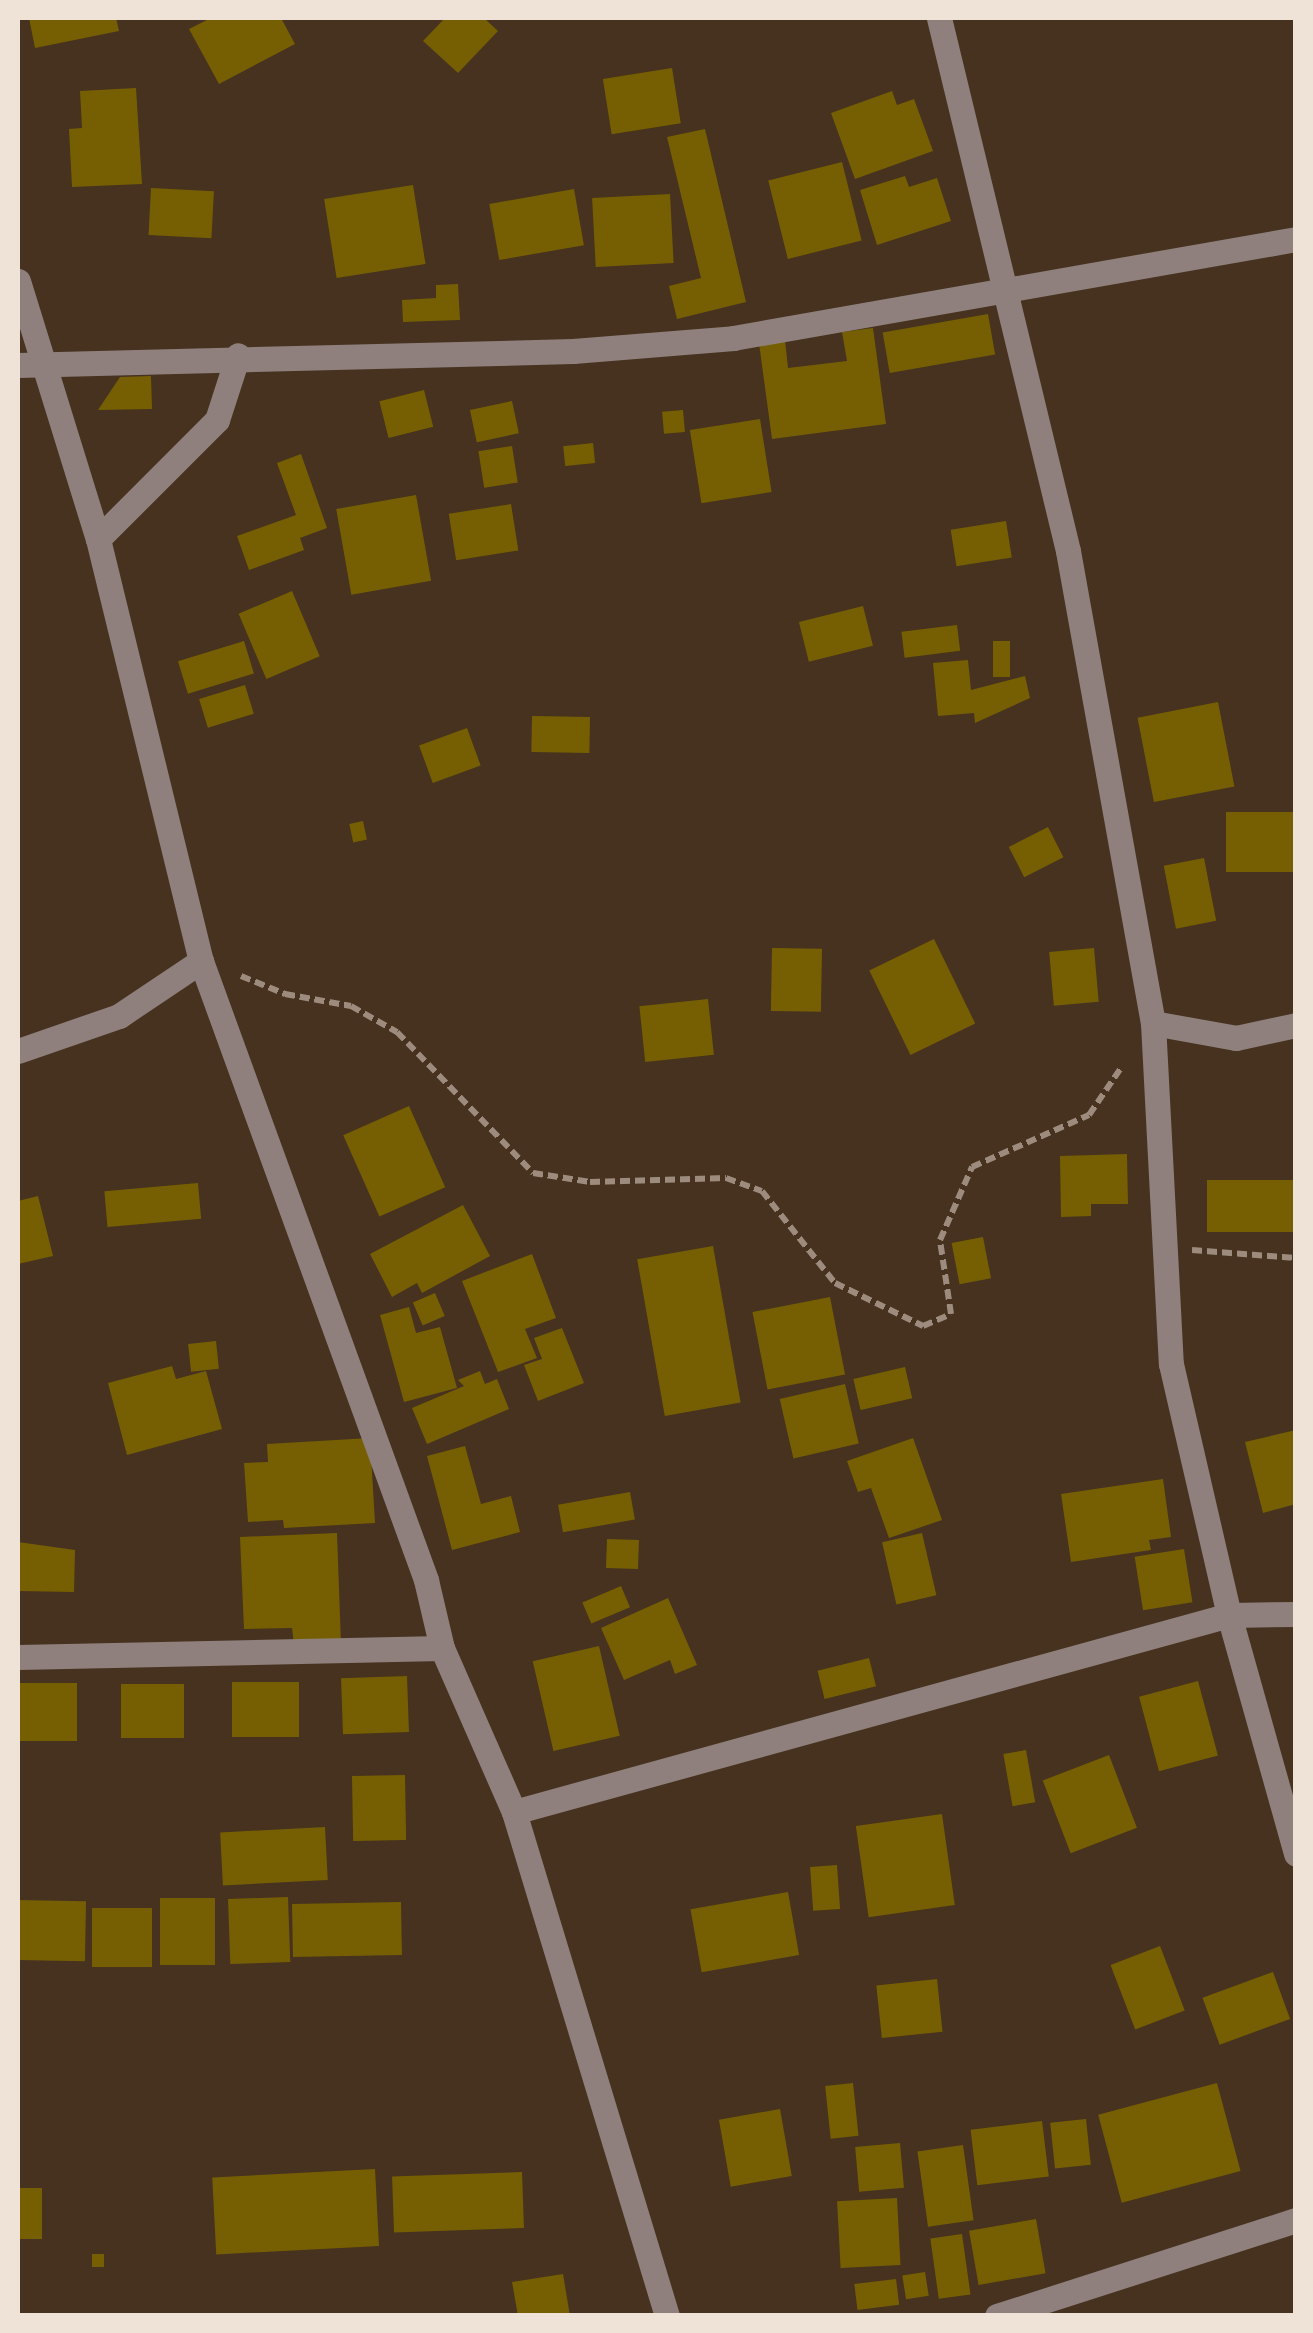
<!DOCTYPE html>
<style>
body{margin:0}
#map{position:relative;width:1313px;height:2333px;overflow:hidden;background:#46321f;font-family:Helvetica,sans-serif}
div>[style]{position:absolute}
.building>*{inset:0;background:#765f02;transform-origin:0 0}
.path>*{height:6px;margin-top:-3px;transform-origin:0;background:repeating-linear-gradient(90deg,#9d8c7d 0 10px,transparent 0 15px)}
.minor>*{height:25px;margin:-12.5px;padding:0 12.5px;transform-origin:12.5px;border-radius:12.5px;background:#8f807d}
span{translate:-50% -50%;white-space:nowrap;text-align:center;line-height:1.15;-webkit-text-stroke:10px #251c14;paint-order:stroke}
.frame{position:absolute;inset:0;border:20px solid #efe2d7;pointer-events:none}
</style>
<div id="map">
<div class="building">
<div style="clip-path:polygon(29px 18px,116px 18px,119px 31px,35px 48px)"></div>
<div style="clip-path:polygon(211px 18px,281px 18px,295px 44px,219px 84px,189px 29px)"></div>
<div style="clip-path:polygon(445px 18px,484px 18px,498px 31px,458px 73px,423px 41px)"></div>
<div style="left:672px;top:68px;width:56px;height:70px;rotate:81deg"></div>
<div style="clip-path:polygon(136px 88px,142px 184px,72px 187px,69px 129px,82px 128px,80px 91px)"></div>
<div style="clip-path:polygon(892px 91px,897px 105px,914px 99px,933px 151px,855px 179px,831px 113px)"></div>
<div style="clip-path:polygon(705px 129px,746px 302px,677px 319px,669px 286px,701px 278px,667px 137px)"></div>
<div style="left:842px;top:162px;width:81px;height:76px;rotate:76deg"></div>
<div style="clip-path:polygon(905px 176px,909px 187px,937px 178px,951px 221px,877px 245px,860px 190px)"></div>
<div style="left:413px;top:185px;width:80px;height:90px;rotate:81deg"></div>
<div style="left:151px;top:188px;width:63px;height:47px;rotate:3deg"></div>
<div style="left:574px;top:189px;width:57px;height:86px;rotate:80deg"></div>
<div style="left:670px;top:194px;width:69px;height:78px;rotate:87deg"></div>
<div style="clip-path:polygon(458px 284px,460px 320px,403px 322px,402px 300px,436px 298px,436px 285px)"></div>
<div style="left:988px;top:314px;width:41px;height:107px;rotate:80deg"></div>
<div style="clip-path:polygon(873px 328px,886px 424px,772px 439px,759px 343px,785px 340px,788px 368px,847px 361px,842px 332px)"></div>
<div style="clip-path:polygon(151px 376px,152px 409px,98px 410px,120px 377px)"></div>
<div style="left:424px;top:390px;width:38px;height:46px;rotate:76deg"></div>
<div style="left:512px;top:401px;width:33px;height:43px;rotate:78deg"></div>
<div style="left:683px;top:410px;width:22px;height:21px;rotate:85deg"></div>
<div style="left:760px;top:419px;width:74px;height:71px;rotate:81deg"></div>
<div style="left:593px;top:443px;width:20px;height:30px;rotate:84deg"></div>
<div style="left:512px;top:446px;width:37px;height:34px;rotate:81deg"></div>
<div style="clip-path:polygon(301px 454px,327px 528px,300px 538px,304px 550px,249px 570px,237px 536px,296px 515px,277px 463px)"></div>
<div style="left:416px;top:495px;width:87px;height:81px;rotate:80deg"></div>
<div style="left:511px;top:504px;width:47px;height:63px;rotate:81deg"></div>
<div style="left:1006px;top:521px;width:37px;height:56px;rotate:81deg"></div>
<div style="left:292px;top:591px;width:71px;height:58px;rotate:67deg"></div>
<div style="left:863px;top:606px;width:41px;height:66px;rotate:76deg"></div>
<div style="left:957px;top:625px;width:26px;height:56px;rotate:83deg"></div>
<div style="left:244px;top:641px;width:34px;height:69px;rotate:73deg"></div>
<div style="left:993px;top:641px;width:17px;height:36px"></div>
<div style="clip-path:polygon(968px 660px,971px 690px,1025px 676px,1030px 698px,975px 723px,974px 713px,938px 716px,933px 663px)"></div>
<div style="left:245px;top:685px;width:30px;height:48px;rotate:73deg"></div>
<div style="left:1218px;top:702px;width:86px;height:82px;rotate:79deg"></div>
<div style="left:532px;top:716px;width:58px;height:36px;rotate:1deg"></div>
<div style="left:467px;top:728px;width:40px;height:51px;rotate:70deg"></div>
<div style="left:1296px;top:812px;width:60px;height:70px;rotate:90deg"></div>
<div style="left:363px;top:821px;width:19px;height:14px;rotate:78deg"></div>
<div style="left:1048px;top:827px;width:34px;height:44px;rotate:63deg"></div>
<div style="left:1204px;top:858px;width:64px;height:41px;rotate:79deg"></div>
<div style="left:934px;top:939px;width:94px;height:72px;rotate:64deg"></div>
<div style="left:772px;top:948px;width:50px;height:63px;rotate:1deg"></div>
<div style="left:1094px;top:948px;width:54px;height:45px;rotate:85deg"></div>
<div style="left:708px;top:999px;width:56px;height:69px;rotate:84deg"></div>
<div style="left:409px;top:1106px;width:89px;height:72px;rotate:66deg"></div>
<div style="clip-path:polygon(1127px 1154px,1128px 1204px,1091px 1204px,1091px 1216px,1061px 1217px,1060px 1156px)"></div>
<div style="left:1296px;top:1180px;width:52px;height:89px;rotate:90deg"></div>
<div style="left:198px;top:1183px;width:36px;height:94px;rotate:85deg"></div>
<div style="clip-path:polygon(38px 1196px,53px 1256px,18px 1264px,18px 1201px)"></div>
<div style="clip-path:polygon(463px 1205px,490px 1256px,422px 1293px,417px 1283px,392px 1297px,370px 1254px)"></div>
<div style="left:983px;top:1237px;width:42px;height:32px;rotate:79deg"></div>
<div style="left:713px;top:1246px;width:159px;height:77px;rotate:80deg"></div>
<div style="clip-path:polygon(532px 1254px,556px 1318px,525px 1329px,537px 1358px,498px 1372px,462px 1281px)"></div>
<div style="left:435px;top:1293px;width:25px;height:24px;rotate:67deg"></div>
<div style="left:830px;top:1297px;width:79px;height:79px;rotate:79deg"></div>
<div style="clip-path:polygon(409px 1307px,416px 1333px,440px 1327px,457px 1388px,404px 1402px,380px 1315px)"></div>
<div style="clip-path:polygon(562px 1328px,584px 1383px,538px 1401px,524px 1365px,542px 1359px,534px 1338px)"></div>
<div style="left:216px;top:1341px;width:28px;height:28px;rotate:84deg"></div>
<div style="clip-path:polygon(172px 1366px,176px 1379px,206px 1371px,222px 1429px,127px 1455px,108px 1383px)"></div>
<div style="left:905px;top:1367px;width:32px;height:53px;rotate:77deg"></div>
<div style="clip-path:polygon(480px 1371px,485px 1384px,497px 1379px,509px 1409px,427px 1444px,412px 1408px,464px 1386px,458px 1380px)"></div>
<div style="left:845px;top:1384px;width:61px;height:67px;rotate:77deg"></div>
<div style="clip-path:polygon(1296px 1430px,1296px 1504px,1263px 1513px,1245px 1442px)"></div>
<div style="clip-path:polygon(370px 1438px,375px 1523px,284px 1528px,283px 1520px,248px 1522px,244px 1463px,268px 1462px,267px 1444px)"></div>
<div style="clip-path:polygon(913px 1438px,942px 1520px,889px 1538px,871px 1488px,858px 1492px,847px 1461px)"></div>
<div style="clip-path:polygon(465px 1446px,481px 1504px,511px 1496px,520px 1532px,452px 1550px,427px 1456px)"></div>
<div style="clip-path:polygon(1163px 1479px,1171px 1537px,1149px 1540px,1151px 1550px,1071px 1562px,1061px 1494px)"></div>
<div style="left:630px;top:1492px;width:28px;height:73px;rotate:80deg"></div>
<div style="clip-path:polygon(337px 1533px,341px 1644px,294px 1645px,292px 1628px,244px 1629px,240px 1537px)"></div>
<div style="left:922px;top:1533px;width:64px;height:41px;rotate:77deg"></div>
<div style="left:607px;top:1539px;width:32px;height:29px;rotate:2deg"></div>
<div style="clip-path:polygon(18px 1542px,75px 1550px,74px 1592px,18px 1591px)"></div>
<div style="left:1184px;top:1549px;width:54px;height:50px;rotate:81deg"></div>
<div style="left:621px;top:1586px;width:23px;height:42px;rotate:67deg"></div>
<div style="clip-path:polygon(668px 1598px,697px 1665px,675px 1674px,670px 1660px,624px 1680px,601px 1628px)"></div>
<div style="left:599px;top:1646px;width:92px;height:68px;rotate:77deg"></div>
<div style="left:869px;top:1658px;width:29px;height:53px;rotate:76deg"></div>
<div style="left:407px;top:1676px;width:56px;height:66px;rotate:88deg"></div>
<div style="left:1198px;top:1681px;width:77px;height:61px;rotate:75deg"></div>
<div style="left:232px;top:1682px;width:67px;height:55px"></div>
<div style="left:77px;top:1683px;width:58px;height:59px;rotate:90deg"></div>
<div style="left:121px;top:1684px;width:63px;height:54px"></div>
<div style="left:1026px;top:1750px;width:53px;height:23px;rotate:80deg"></div>
<div style="left:1109px;top:1755px;width:78px;height:71px;rotate:69deg"></div>
<div style="left:405px;top:1775px;width:65px;height:53px;rotate:89deg"></div>
<div style="left:942px;top:1814px;width:92px;height:87px;rotate:82deg"></div>
<div style="left:325px;top:1827px;width:53px;height:105px;rotate:87deg"></div>
<div style="left:837px;top:1865px;width:44px;height:27px;rotate:86deg"></div>
<div style="left:788px;top:1892px;width:64px;height:99px;rotate:80deg"></div>
<div style="left:288px;top:1897px;width:65px;height:60px;rotate:88deg"></div>
<div style="left:160px;top:1898px;width:55px;height:67px"></div>
<div style="left:18px;top:1900px;width:68px;height:60px;rotate:1deg"></div>
<div style="left:401px;top:1902px;width:53px;height:109px;rotate:89deg"></div>
<div style="left:92px;top:1908px;width:60px;height:59px"></div>
<div style="left:1160px;top:1946px;width:69px;height:53px;rotate:69deg"></div>
<div style="left:1273px;top:1972px;width:50px;height:75px;rotate:70deg"></div>
<div style="left:937px;top:1979px;width:53px;height:61px;rotate:84deg"></div>
<div style="left:853px;top:2083px;width:53px;height:28px;rotate:84deg"></div>
<div style="left:1217px;top:2083px;width:91px;height:123px;rotate:75deg"></div>
<div style="left:780px;top:2109px;width:68px;height:62px;rotate:80deg"></div>
<div style="left:1086px;top:2119px;width:46px;height:36px;rotate:84deg"></div>
<div style="left:1042px;top:2121px;width:56px;height:72px;rotate:83deg"></div>
<div style="left:900px;top:2143px;width:45px;height:45px;rotate:85deg"></div>
<div style="left:963px;top:2145px;width:76px;height:46px;rotate:82deg"></div>
<div style="left:375px;top:2169px;width:77px;height:163px;rotate:87deg"></div>
<div style="left:522px;top:2172px;width:56px;height:130px;rotate:88deg"></div>
<div style="left:18px;top:2188px;width:24px;height:51px"></div>
<div style="left:897px;top:2198px;width:67px;height:60px;rotate:87deg"></div>
<div style="left:1036px;top:2219px;width:55px;height:68px;rotate:80deg"></div>
<div style="left:962px;top:2234px;width:61px;height:32px;rotate:82deg"></div>
<div style="left:92px;top:2254px;width:12px;height:13px"></div>
<div style="left:925px;top:2272px;width:24px;height:23px;rotate:81deg"></div>
<div style="clip-path:polygon(563px 2274px,570px 2316px,518px 2316px,512px 2282px)"></div>
<div style="left:896px;top:2279px;width:26px;height:42px;rotate:83deg"></div>
</div>
<div class="path">
<div style="left:241px;top:976px;width:48px;rotate:22.2deg"></div>
<div style="left:285px;top:994px;width:67px;rotate:10.3deg"></div>
<div style="left:351px;top:1006px;width:53px;rotate:29.5deg"></div>
<div style="left:397px;top:1032px;width:196px;rotate:46deg"></div>
<div style="left:533px;top:1173px;width:58px;rotate:9deg"></div>
<div style="left:590px;top:1182px;width:136px;rotate:-1.7deg"></div>
<div style="left:726px;top:1178px;width:38px;rotate:20deg"></div>
<div style="left:762px;top:1191px;width:117px;rotate:51.6deg"></div>
<div style="left:835px;top:1283px;width:98px;rotate:26deg"></div>
<div style="left:923px;top:1326px;width:30px;rotate:-23deg"></div>
<div style="left:951px;top:1314px;width:75px;rotate:-98.5deg"></div>
<div style="left:940px;top:1240px;width:80px;rotate:-66.3deg"></div>
<div style="left:972px;top:1167px;width:128px;rotate:-24deg"></div>
<div style="left:1089px;top:1115px;width:57px;rotate:-55.8deg"></div>
<div style="left:1192px;top:1250px;width:104px;rotate:4.4deg"></div>
</div>
<div class="minor">
<div style="left:939px;top:18px;width:548px;rotate:76.39deg"></div>
<div style="left:1068px;top:551px;width:480px;rotate:79.8deg"></div>
<div style="left:1153px;top:1023px;width:341px;rotate:87deg"></div>
<div style="left:1171px;top:1364px;width:258px;rotate:77deg"></div>
<div style="left:1229px;top:1615px;width:248px;rotate:74.3deg"></div>
<div style="left:18px;top:281px;width:270px;rotate:72.8deg"></div>
<div style="left:98px;top:539px;width:434px;rotate:76.3deg"></div>
<div style="left:201px;top:961px;width:659px;rotate:70.02deg"></div>
<div style="left:426px;top:1580px;width:70px;rotate:76.8deg"></div>
<div style="left:442px;top:1648px;width:179px;rotate:66.3deg"></div>
<div style="left:514px;top:1812px;width:527px;rotate:73.11deg"></div>
<div style="left:18px;top:365px;width:555px;rotate:-1.44deg"></div>
<div style="left:573px;top:351px;width:161px;rotate:-4.6deg"></div>
<div style="left:733px;top:338px;width:572px;rotate:-9.97deg"></div>
<div style="left:98px;top:539px;width:168px;rotate:-45deg"></div>
<div style="left:217px;top:420px;width:68px;rotate:-72.1deg"></div>
<div style="left:1153px;top:1023px;width:84px;rotate:10.2deg"></div>
<div style="left:1236px;top:1038px;width:61px;rotate:-12.2deg"></div>
<div style="left:18px;top:1051px;width:107px;rotate:-19.1deg"></div>
<div style="left:119px;top:1016px;width:99px;rotate:-33.9deg"></div>
<div style="left:18px;top:1657px;width:424px;rotate:-1.2deg"></div>
<div style="left:514px;top:1812px;width:742px;rotate:-15.4deg"></div>
<div style="left:1229px;top:1615px;width:67px;rotate:-0.9deg"></div>
<div style="left:997px;top:2316px;width:314px;rotate:-17.8deg"></div>
</div>
<div class="frame"></div>
</div>
